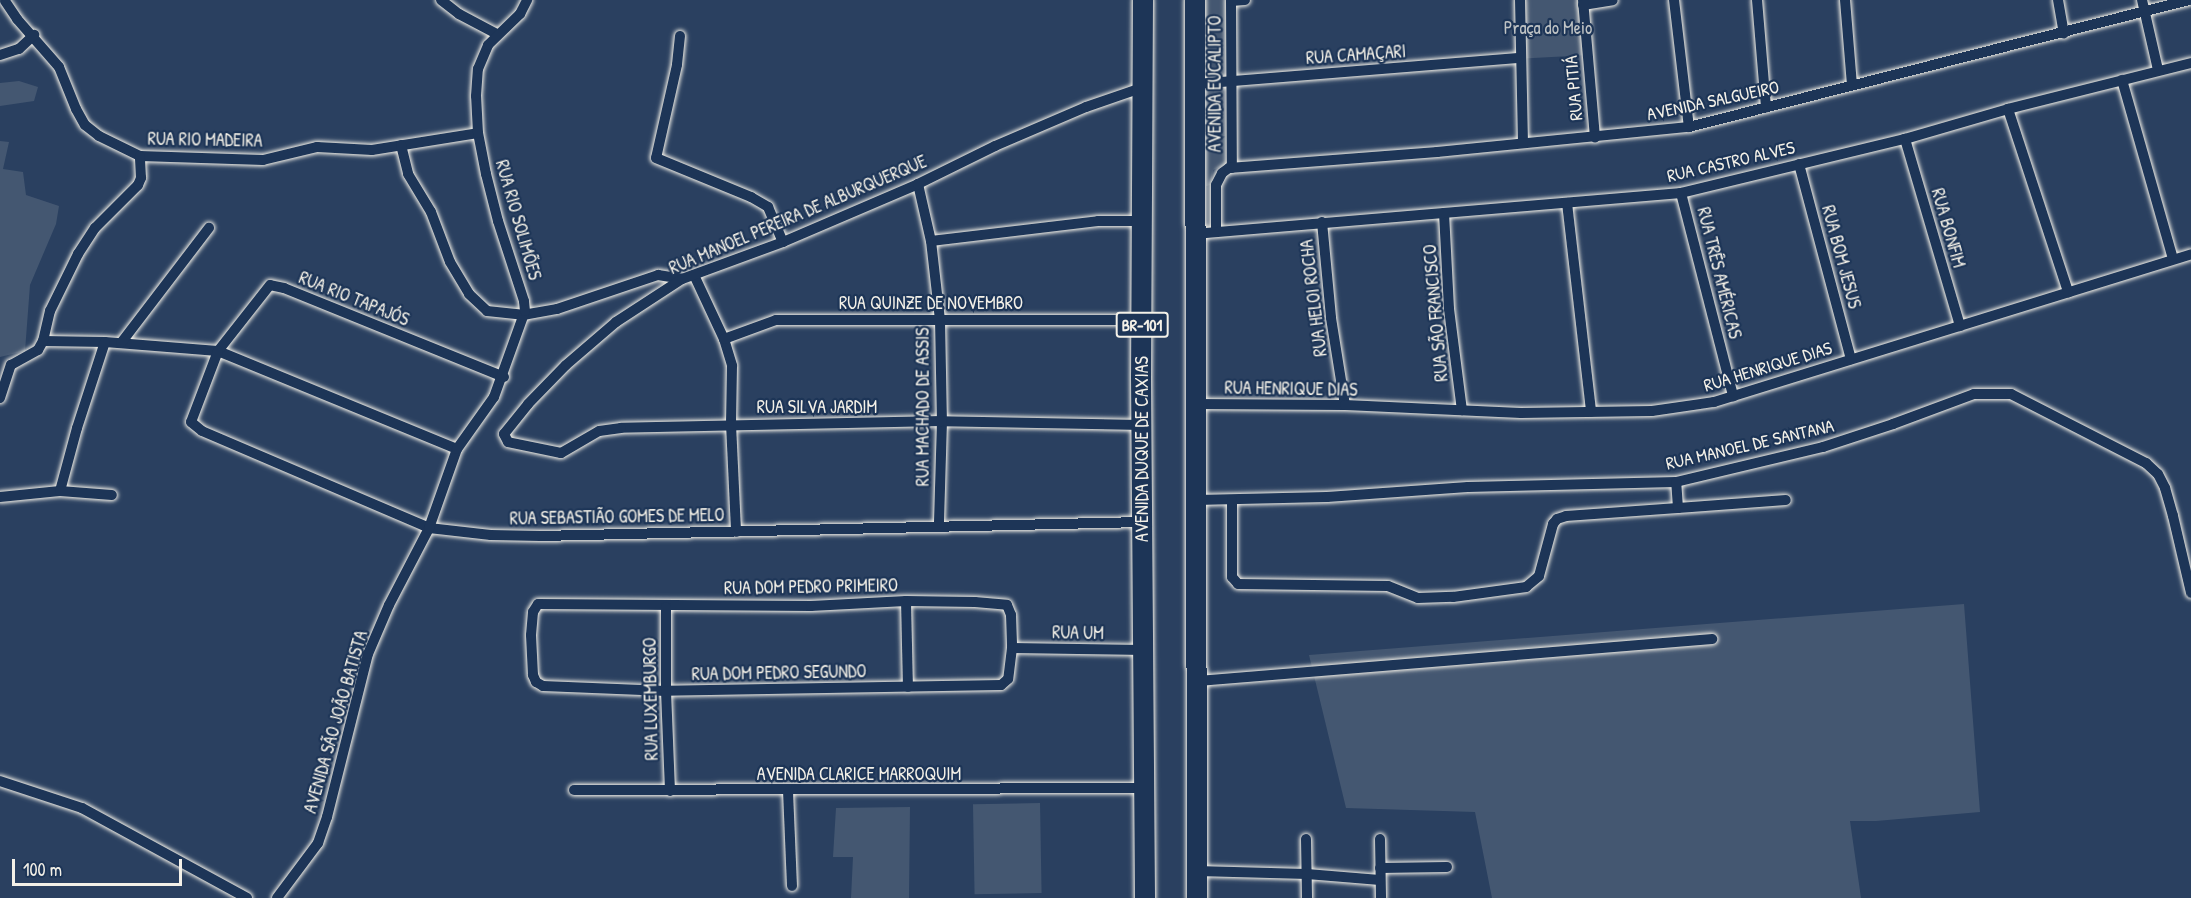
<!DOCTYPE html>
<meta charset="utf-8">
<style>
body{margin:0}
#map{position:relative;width:2191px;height:898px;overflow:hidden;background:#2a4060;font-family:"Patrick Hand",sans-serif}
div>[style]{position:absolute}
.green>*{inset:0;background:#445771;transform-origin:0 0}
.roads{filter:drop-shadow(0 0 2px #f4f1e8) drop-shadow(0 0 2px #f4f1e8)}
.street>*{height:10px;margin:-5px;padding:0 5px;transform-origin:5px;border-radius:5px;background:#1d3557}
.highway>*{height:20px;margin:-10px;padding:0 10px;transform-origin:10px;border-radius:10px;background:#1d3557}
span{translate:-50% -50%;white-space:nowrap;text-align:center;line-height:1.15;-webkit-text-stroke:4.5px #1d3557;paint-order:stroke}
.shield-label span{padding:2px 4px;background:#1d3557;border:2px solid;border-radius:4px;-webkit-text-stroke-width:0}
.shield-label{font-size:16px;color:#f4f1e8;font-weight:700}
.park-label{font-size:18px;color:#bfc3c4}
.street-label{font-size:18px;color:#f4f1e8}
.scale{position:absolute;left:12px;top:859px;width:170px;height:27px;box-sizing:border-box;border:3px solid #f4f1e8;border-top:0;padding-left:8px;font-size:18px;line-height:21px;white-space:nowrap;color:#f4f1e8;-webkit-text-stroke:4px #1d3557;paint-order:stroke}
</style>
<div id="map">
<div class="green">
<div style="clip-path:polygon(1203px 0,1228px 0,1225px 80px,1226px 164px,1213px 170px,1211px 185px,1206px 186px)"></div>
<div style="clip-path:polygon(1518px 0,1581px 0,1589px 55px,1515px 59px)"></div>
<div style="clip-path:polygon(19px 81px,38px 87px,34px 101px,0 106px,0 83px)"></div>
<div style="clip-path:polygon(0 141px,9px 142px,3px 169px,23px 172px,26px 195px,59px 206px,56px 224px,30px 285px,25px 351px,0 357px)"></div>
<div style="clip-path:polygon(1964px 604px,1980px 812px,1876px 821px,1850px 821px,1861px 898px,1492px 898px,1475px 812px,1346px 808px,1309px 655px)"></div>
<div style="left:1040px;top:803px;width:90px;height:67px;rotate:89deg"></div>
<div style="clip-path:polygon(910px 807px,909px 898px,851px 898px,853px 857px,833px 857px,836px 808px)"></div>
</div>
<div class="roads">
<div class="street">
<div style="left:441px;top:0;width:23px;rotate:38deg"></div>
<div style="left:459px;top:14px;width:43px;rotate:27.8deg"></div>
<div style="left:1231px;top:0;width:168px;rotate:89.7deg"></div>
<div style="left:1520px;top:0;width:142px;rotate:88.8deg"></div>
<div style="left:1583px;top:0;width:138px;rotate:85deg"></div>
<div style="left:1674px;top:0;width:128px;rotate:83.3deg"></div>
<div style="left:1757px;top:0;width:108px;rotate:85.2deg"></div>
<div style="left:1845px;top:0;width:85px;rotate:85.3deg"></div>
<div style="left:2058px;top:0;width:34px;rotate:80deg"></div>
<div style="left:2142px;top:0;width:72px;rotate:77.1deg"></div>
<div style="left:5px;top:1px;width:22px;rotate:56deg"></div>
<div style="left:17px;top:19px;width:64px;rotate:48.8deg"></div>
<div style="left:59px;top:67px;width:45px;rotate:68deg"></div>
<div style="left:76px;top:109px;width:18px;rotate:61deg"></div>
<div style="left:85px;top:125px;width:18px;rotate:38deg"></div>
<div style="left:99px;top:136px;width:46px;rotate:26deg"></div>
<div style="left:140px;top:156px;width:123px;rotate:1.9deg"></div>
<div style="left:263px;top:160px;width:56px;rotate:-13.5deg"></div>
<div style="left:317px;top:147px;width:55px;rotate:3.1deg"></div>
<div style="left:372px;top:150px;width:107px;rotate:-9.1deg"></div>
<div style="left:1231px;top:1px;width:14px;rotate:-4deg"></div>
<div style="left:1583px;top:5px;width:30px;rotate:-9deg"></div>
<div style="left:680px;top:36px;width:29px;rotate:96deg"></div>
<div style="left:677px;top:65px;width:95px;rotate:102.7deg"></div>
<div style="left:656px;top:158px;width:103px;rotate:22.3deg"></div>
<div style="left:751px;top:197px;width:20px;rotate:30deg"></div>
<div style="left:768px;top:207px;width:38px;rotate:67deg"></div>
<div style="left:0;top:55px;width:20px;rotate:-18deg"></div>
<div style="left:19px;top:49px;width:21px;rotate:-43deg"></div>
<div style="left:2122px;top:80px;width:186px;rotate:74.1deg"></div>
<div style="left:1195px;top:84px;width:325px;rotate:-4.6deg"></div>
<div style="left:2008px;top:109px;width:193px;rotate:71.8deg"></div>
<div style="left:1905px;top:139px;width:195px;rotate:73.6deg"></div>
<div style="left:401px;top:145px;width:30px;rotate:76deg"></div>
<div style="left:408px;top:174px;width:44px;rotate:58.8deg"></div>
<div style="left:431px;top:212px;width:53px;rotate:69.2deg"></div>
<div style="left:450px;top:262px;width:37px;rotate:59deg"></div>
<div style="left:469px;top:294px;width:25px;rotate:43deg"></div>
<div style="left:487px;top:311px;width:36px;rotate:6deg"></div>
<div style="left:523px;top:315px;width:35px;rotate:-10deg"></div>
<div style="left:557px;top:309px;width:107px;rotate:-18.6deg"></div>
<div style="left:658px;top:275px;width:24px;rotate:9deg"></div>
<div style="left:1799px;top:164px;width:202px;rotate:75.1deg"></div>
<div style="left:918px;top:184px;width:58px;rotate:77.2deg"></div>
<div style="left:931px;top:241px;width:80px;rotate:83.5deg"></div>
<div style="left:940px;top:320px;width:101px;rotate:88.9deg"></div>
<div style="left:942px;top:421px;width:104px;rotate:91.7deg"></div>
<div style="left:1681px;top:193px;width:210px;rotate:75.6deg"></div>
<div style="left:1567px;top:203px;width:210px;rotate:83.4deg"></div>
<div style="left:1444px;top:213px;width:96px;rotate:87deg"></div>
<div style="left:1449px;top:309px;width:102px;rotate:82.7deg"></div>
<div style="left:1322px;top:222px;width:96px;rotate:84.6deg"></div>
<div style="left:1331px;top:318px;width:88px;rotate:80.9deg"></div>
<div style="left:1216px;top:232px;width:47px;rotate:-90deg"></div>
<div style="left:1216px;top:185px;width:13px;rotate:-63deg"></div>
<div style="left:1222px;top:173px;width:9px;rotate:-36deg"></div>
<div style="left:1229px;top:168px;width:209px;rotate:-4.4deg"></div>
<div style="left:1437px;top:152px;width:253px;rotate:-5.7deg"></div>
<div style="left:1689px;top:127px;width:516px;rotate:-14.25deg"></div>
<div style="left:1194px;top:234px;width:489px;rotate:-4.8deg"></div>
<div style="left:1681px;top:193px;width:230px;rotate:-13.6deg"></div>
<div style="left:1905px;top:139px;width:107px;rotate:-16.2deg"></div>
<div style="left:2008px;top:109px;width:189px;rotate:-14.1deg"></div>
<div style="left:931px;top:241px;width:168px;rotate:-6.8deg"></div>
<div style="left:1098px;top:221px;width:44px"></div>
<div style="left:694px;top:275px;width:71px;rotate:64.9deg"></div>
<div style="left:724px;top:339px;width:28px;rotate:73deg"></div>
<div style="left:732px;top:366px;width:58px;rotate:91deg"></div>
<div style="left:731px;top:424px;width:108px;rotate:87.3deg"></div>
<div style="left:724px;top:339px;width:55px;rotate:-20.1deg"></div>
<div style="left:776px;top:320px;width:366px"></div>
<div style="left:43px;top:341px;width:62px;rotate:0.9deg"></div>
<div style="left:105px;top:342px;width:113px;rotate:4.6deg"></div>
<div style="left:218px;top:351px;width:258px;rotate:22.3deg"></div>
<div style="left:121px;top:343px;width:145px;rotate:-52.6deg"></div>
<div style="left:504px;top:377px;width:237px;rotate:-158deg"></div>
<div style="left:284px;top:288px;width:14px;rotate:-168deg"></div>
<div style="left:270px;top:285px;width:84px;rotate:128.2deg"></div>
<div style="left:218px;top:351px;width:76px;rotate:110.8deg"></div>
<div style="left:191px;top:422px;width:14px;rotate:39deg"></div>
<div style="left:202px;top:431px;width:247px;rotate:23.1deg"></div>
<div style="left:429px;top:528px;width:62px;rotate:6.4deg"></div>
<div style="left:491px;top:535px;width:49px;rotate:1.2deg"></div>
<div style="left:540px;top:536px;width:603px;rotate:-1.33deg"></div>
<div style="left:0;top:398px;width:35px;rotate:-72deg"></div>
<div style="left:11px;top:365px;width:31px;rotate:-29deg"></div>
<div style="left:38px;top:350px;width:10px;rotate:-61deg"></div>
<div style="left:43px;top:341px;width:31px;rotate:-77deg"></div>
<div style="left:50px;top:311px;width:64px;rotate:-63.8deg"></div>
<div style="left:78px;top:254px;width:31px;rotate:-57deg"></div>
<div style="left:95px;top:228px;width:61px;rotate:-45deg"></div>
<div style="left:138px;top:185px;width:8px;rotate:-67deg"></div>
<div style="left:141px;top:178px;width:22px;rotate:-93deg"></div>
<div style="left:1196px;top:404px;width:149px;rotate:0.4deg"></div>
<div style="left:1345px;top:405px;width:176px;rotate:2.6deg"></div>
<div style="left:1521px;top:413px;width:131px;rotate:-0.9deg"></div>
<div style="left:1652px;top:411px;width:63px;rotate:-8.3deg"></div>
<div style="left:1714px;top:402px;width:499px;rotate:-17.2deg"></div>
<div style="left:1142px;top:425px;width:200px;rotate:-178.9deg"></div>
<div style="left:942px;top:421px;width:321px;rotate:178.8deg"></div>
<div style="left:621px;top:428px;width:22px;rotate:172deg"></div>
<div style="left:599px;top:431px;width:44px;rotate:149.9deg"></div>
<div style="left:561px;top:453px;width:54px;rotate:-168.3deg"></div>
<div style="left:508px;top:442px;width:9px;rotate:-117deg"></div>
<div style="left:504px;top:434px;width:38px;rotate:-51deg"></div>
<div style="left:528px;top:404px;width:54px;rotate:-45.7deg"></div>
<div style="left:566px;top:365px;width:66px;rotate:-40.7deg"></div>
<div style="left:616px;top:322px;width:79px;rotate:-33.1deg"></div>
<div style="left:682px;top:279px;width:108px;rotate:-20.1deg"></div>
<div style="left:783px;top:242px;width:147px;rotate:-23.2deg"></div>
<div style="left:918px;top:184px;width:86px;rotate:-26.3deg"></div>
<div style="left:995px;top:146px;width:99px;rotate:-23.2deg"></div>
<div style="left:1086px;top:107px;width:61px;rotate:-19deg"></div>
<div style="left:60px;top:491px;width:65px;rotate:-74.9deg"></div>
<div style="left:77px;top:428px;width:90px;rotate:-72deg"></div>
<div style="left:0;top:497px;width:60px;rotate:-5.7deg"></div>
<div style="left:60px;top:491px;width:52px;rotate:4.4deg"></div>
<div style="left:1196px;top:500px;width:131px;rotate:-1.3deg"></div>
<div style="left:1327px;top:497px;width:141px;rotate:-4.1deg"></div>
<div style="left:1468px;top:487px;width:208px;rotate:-1.4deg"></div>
<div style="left:1676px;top:482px;width:151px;rotate:-13.4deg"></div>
<div style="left:1823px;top:447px;width:74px;rotate:-18.2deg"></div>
<div style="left:1893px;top:424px;width:86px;rotate:-20.3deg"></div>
<div style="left:1974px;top:394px;width:37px"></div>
<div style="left:2011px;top:394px;width:152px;rotate:27.1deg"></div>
<div style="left:2146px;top:463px;width:16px;rotate:43deg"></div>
<div style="left:2158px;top:474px;width:16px;rotate:63deg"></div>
<div style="left:2165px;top:488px;width:29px;rotate:74deg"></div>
<div style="left:2173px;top:516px;width:79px;rotate:76.8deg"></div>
<div style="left:1232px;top:500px;width:77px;rotate:90deg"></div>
<div style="left:1232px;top:577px;width:9px;rotate:49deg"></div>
<div style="left:1238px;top:584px;width:150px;rotate:0.8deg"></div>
<div style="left:1388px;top:586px;width:32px;rotate:22deg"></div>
<div style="left:1418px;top:598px;width:35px;rotate:-2deg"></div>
<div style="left:1453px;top:597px;width:74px;rotate:-7.8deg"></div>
<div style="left:1526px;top:587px;width:17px;rotate:-40deg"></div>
<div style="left:1539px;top:576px;width:54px;rotate:-74.9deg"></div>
<div style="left:1553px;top:524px;width:6px;rotate:-51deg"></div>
<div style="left:1557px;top:519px;width:9px;rotate:-18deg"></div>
<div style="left:1566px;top:516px;width:112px;rotate:-4.1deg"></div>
<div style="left:1678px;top:508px;width:26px;rotate:-94deg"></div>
<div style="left:1678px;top:508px;width:108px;rotate:-4.2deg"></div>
<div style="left:906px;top:601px;width:69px;rotate:0.8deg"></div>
<div style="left:975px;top:602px;width:32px;rotate:5deg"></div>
<div style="left:1007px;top:605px;width:11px;rotate:68deg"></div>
<div style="left:1011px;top:615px;width:33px;rotate:88deg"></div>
<div style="left:1012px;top:648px;width:31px;rotate:97deg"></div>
<div style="left:1008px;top:679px;width:9px;rotate:139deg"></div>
<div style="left:1001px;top:685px;width:335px;rotate:179deg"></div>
<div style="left:666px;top:691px;width:123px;rotate:-177.7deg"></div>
<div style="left:543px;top:686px;width:8px;rotate:-150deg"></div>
<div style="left:536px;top:682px;width:8px;rotate:-113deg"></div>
<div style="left:533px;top:675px;width:40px;rotate:-92.9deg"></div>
<div style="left:531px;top:635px;width:23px;rotate:-85deg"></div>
<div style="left:533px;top:612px;width:9px;rotate:-58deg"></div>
<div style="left:538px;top:604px;width:273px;rotate:0.4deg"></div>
<div style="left:811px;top:606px;width:95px;rotate:-3deg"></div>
<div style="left:906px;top:601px;width:86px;rotate:88.7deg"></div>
<div style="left:666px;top:607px;width:84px;rotate:90deg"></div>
<div style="left:666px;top:691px;width:100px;rotate:87.7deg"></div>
<div style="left:1012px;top:648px;width:132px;rotate:0.9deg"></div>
<div style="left:1198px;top:681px;width:516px;rotate:-4.67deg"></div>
<div style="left:0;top:781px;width:86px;rotate:18.2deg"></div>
<div style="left:82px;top:808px;width:188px;rotate:28.6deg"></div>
<div style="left:574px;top:790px;width:571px;rotate:-0.2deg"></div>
<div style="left:788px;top:791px;width:95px;rotate:87.6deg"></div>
<div style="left:1306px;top:839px;width:59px;rotate:89deg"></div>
<div style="left:1380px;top:839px;width:59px;rotate:89deg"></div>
<div style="left:1380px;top:868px;width:67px;rotate:-0.9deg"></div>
<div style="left:1197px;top:871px;width:110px;rotate:1.6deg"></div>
<div style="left:1307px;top:874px;width:73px;rotate:4.7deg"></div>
<div style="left:277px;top:898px;width:69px;rotate:-53.3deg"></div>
<div style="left:318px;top:843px;width:28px;rotate:-71deg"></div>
<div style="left:327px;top:817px;width:168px;rotate:-75.9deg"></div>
<div style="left:368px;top:654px;width:53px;rotate:-66.8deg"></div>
<div style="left:389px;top:605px;width:87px;rotate:-62.5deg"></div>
<div style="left:429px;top:528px;width:84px;rotate:-70.5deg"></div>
<div style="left:457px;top:449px;width:64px;rotate:-54.6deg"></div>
<div style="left:494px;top:397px;width:91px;rotate:-70.2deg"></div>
<div style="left:525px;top:311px;width:10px;rotate:-96deg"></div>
<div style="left:524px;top:301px;width:84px;rotate:-108deg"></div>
<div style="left:498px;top:221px;width:49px;rotate:-104.3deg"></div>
<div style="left:486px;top:174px;width:42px;rotate:-101deg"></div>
<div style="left:478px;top:133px;width:37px;rotate:-93deg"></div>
<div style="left:476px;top:96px;width:27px;rotate:-86deg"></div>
<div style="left:478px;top:69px;width:26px;rotate:-67deg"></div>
<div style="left:488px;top:45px;width:45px;rotate:-44.1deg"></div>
<div style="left:520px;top:14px;width:16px;rotate:-63deg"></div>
</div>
<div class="highway">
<div style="left:1143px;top:0;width:376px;rotate:90.3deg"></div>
<div style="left:1141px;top:376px;width:522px;rotate:89.56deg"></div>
<div style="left:1195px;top:0;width:898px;rotate:89.87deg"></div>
</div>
</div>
<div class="shield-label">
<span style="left:1142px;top:325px">BR-101</span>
</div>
<div class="park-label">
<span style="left:1548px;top:28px">Praça do Meio</span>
</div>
<div class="street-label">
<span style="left:1356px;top:55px;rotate:-4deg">RUA CAMAÇARI</span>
<span style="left:1215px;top:84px;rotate:-90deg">AVENIDA EUCALIPTO</span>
<span style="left:1574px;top:88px;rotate:-95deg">RUA PITIÁ</span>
<span style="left:1713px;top:101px;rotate:-12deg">AVENIDA SALGUEIRO</span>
<span style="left:205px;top:140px;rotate:1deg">RUA RIO MADEIRA</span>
<span style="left:1731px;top:162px;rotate:-13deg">RUA CASTRO ALVES</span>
<span style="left:798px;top:215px;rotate:-23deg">RUA MANOEL PEREIRA DE ALBURQUERQUE</span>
<span style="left:518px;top:220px;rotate:74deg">RUA RIO SOLIMÕES</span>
<span style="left:1948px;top:228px;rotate:74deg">RUA BONFIM</span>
<span style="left:1841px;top:257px;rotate:75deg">RUA BOM JESUS</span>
<span style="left:1719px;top:273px;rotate:76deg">RUA TRÊS AMÉRICAS</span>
<span style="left:1314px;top:298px;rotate:-97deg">RUA HELOI ROCHA</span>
<span style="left:354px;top:299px;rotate:22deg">RUA RIO TAPAJÓS</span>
<span style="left:931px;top:303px">RUA QUINZE DE NOVEMBRO</span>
<span style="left:1436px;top:313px;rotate:-95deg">RUA SÃO FRANCISCO</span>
<span style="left:1768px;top:367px;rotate:-17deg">RUA HENRIQUE DIAS</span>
<span style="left:1291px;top:389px;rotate:1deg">RUA HENRIQUE DIAS</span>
<span style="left:817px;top:407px">RUA SILVA JARDIM</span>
<span style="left:923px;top:407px;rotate:-90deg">RUA MACHADO DE ASSIS</span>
<span style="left:1750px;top:445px;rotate:-13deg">RUA MANOEL DE SANTANA</span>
<span style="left:1142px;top:449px;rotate:-90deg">AVENIDA DUQUE DE CAXIAS</span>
<span style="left:617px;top:517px;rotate:-1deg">RUA SEBASTIÃO GOMES DE MELO</span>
<span style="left:811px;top:587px;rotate:-1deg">RUA DOM PEDRO PRIMEIRO</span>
<span style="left:1078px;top:633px;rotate:1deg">RUA UM</span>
<span style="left:779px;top:673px;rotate:-1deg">RUA DOM PEDRO SEGUNDO</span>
<span style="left:651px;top:699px;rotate:-91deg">RUA LUXEMBURGO</span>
<span style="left:336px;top:722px;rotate:-74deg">AVENIDA SÃO JOÃO BATISTA</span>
<span style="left:859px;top:774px">AVENIDA CLARICE MARROQUIM</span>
</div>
<div class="scale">100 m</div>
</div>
